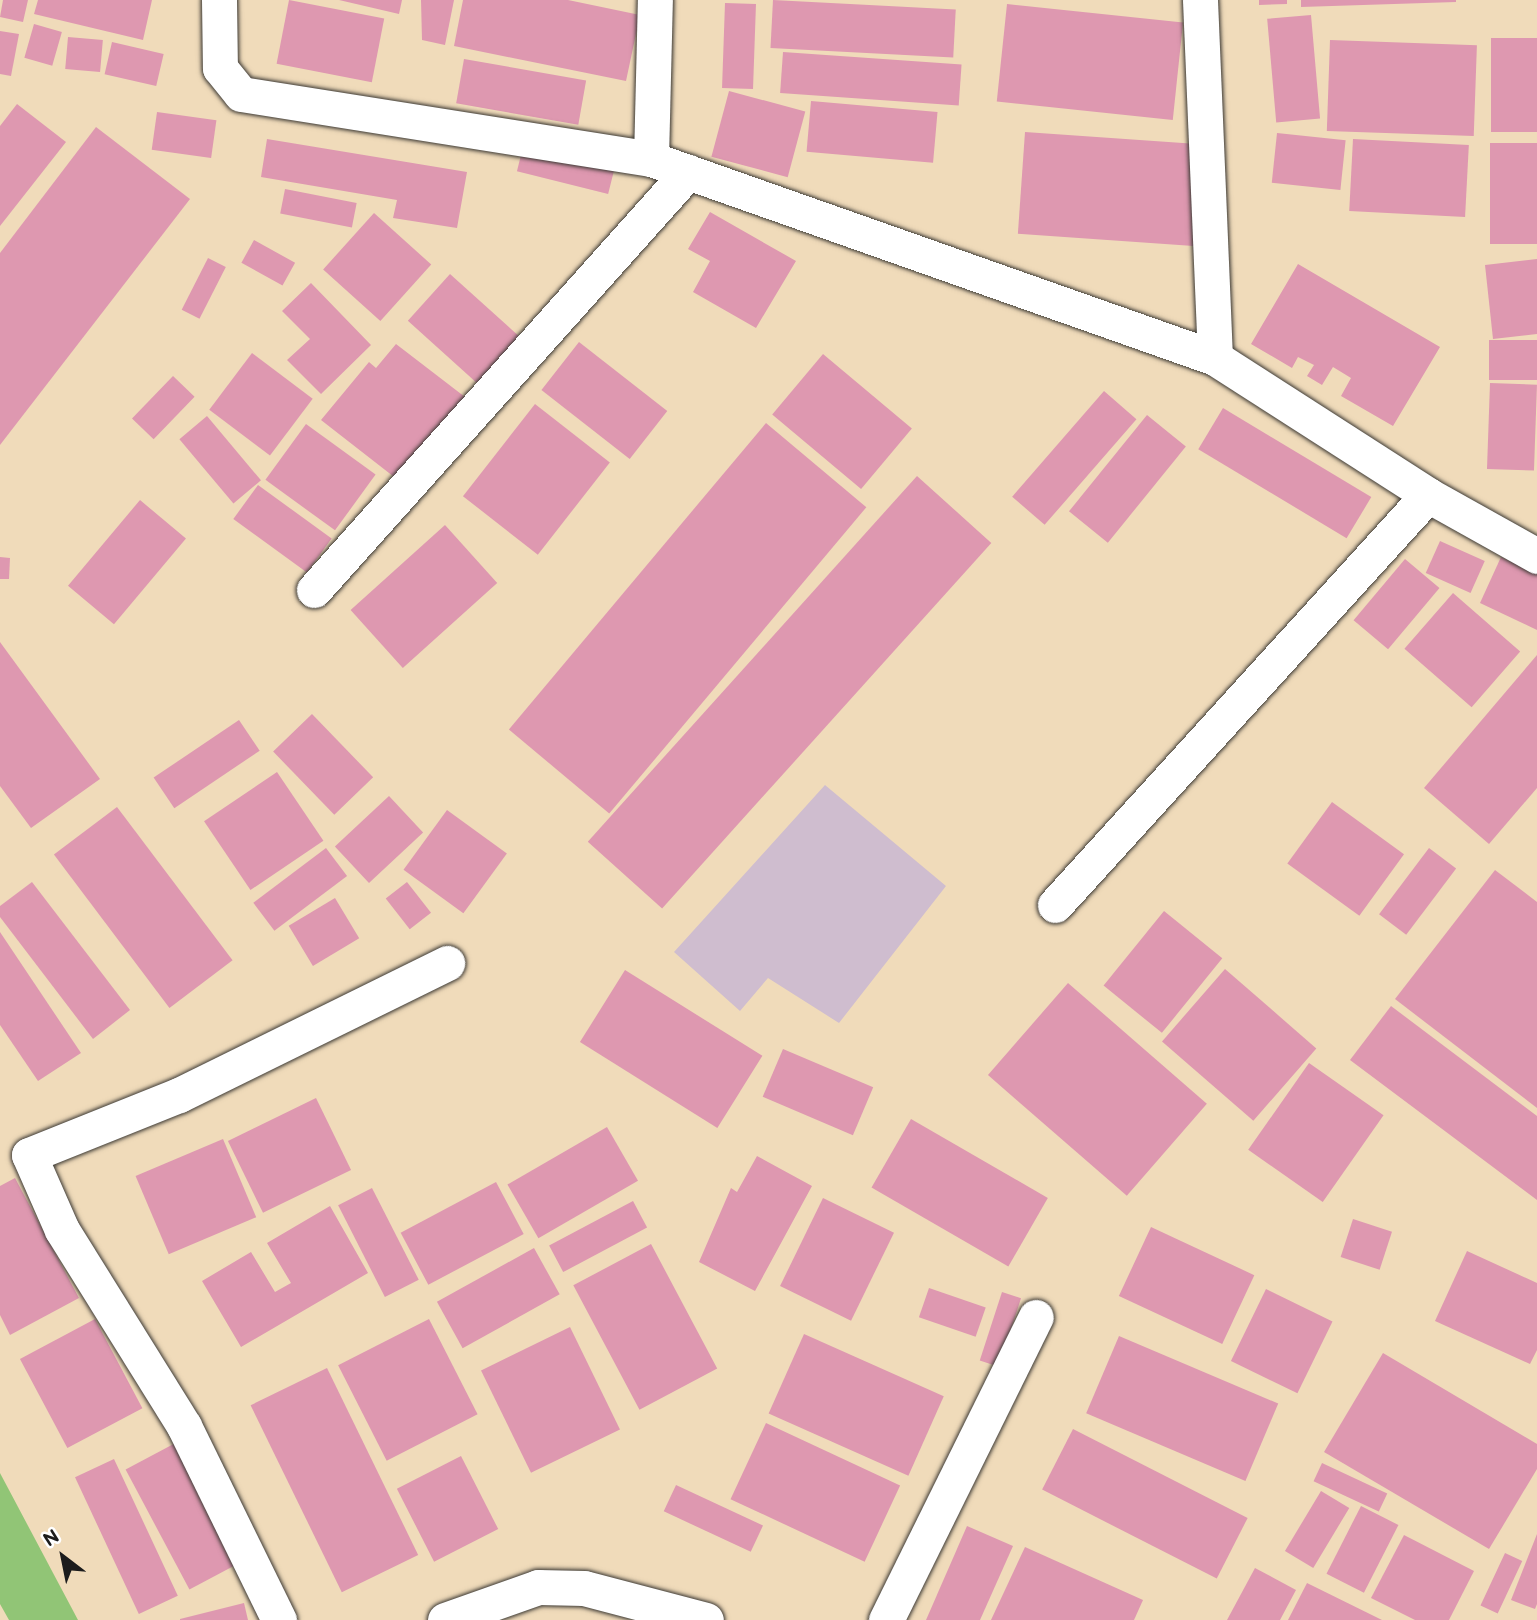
<!DOCTYPE html>
<style>
body{margin:0}
#map{position:relative;width:1537px;height:1620px;overflow:hidden;background:#f0dbba;font-family:"Balsamiq Sans",sans-serif}
div>[style]{position:absolute}
.industrial>*{inset:0;background:#cfbdcf}
.green>*{inset:0;background:#91c576}
.building>*{inset:0;background:#de98b0;transform-origin:0 0}
.roads{filter:drop-shadow(0 0 2px #3c3934) drop-shadow(0 0 2px #3c3934)}
.minor>*{height:35px;margin:-17.5px;padding:0 17.5px;transform-origin:17.5px;border-radius:17.5px;background:#fff}
span{translate:-50% -50%;white-space:nowrap;text-align:center;line-height:1.15;-webkit-text-stroke:5px #fff;paint-order:stroke}
.north{position:absolute;left:28px;top:1522px;width:70px;height:70px;-webkit-text-stroke:5px #fff;paint-order:stroke;rotate:328deg;font-size:19px;font-weight:700;line-height:28px;text-align:center;color:#1c1c1c}
.north::after{content:'';display:block;margin:auto;width:24px;height:32px;background:#1c1c1c;clip-path:polygon(50% 0,100% 100%,50% 72%,0 100%)}
</style>
<div id="map">
<div class="industrial">
<div style="clip-path:polygon(825px 785px,946px 886px,839px 1023px,768px 978px,740px 1011px,674px 952px)"></div>
</div>
<div class="green">
<div style="clip-path:polygon(0 1473px,78px 1620px,9px 1620px,0 1604px)"></div>
</div>
<div class="building">
<div style="clip-path:polygon(3px 0,28px 0,23px 22px,0 17px)"></div>
<div style="clip-path:polygon(38px 0,152px 0,143px 40px,34px 14px)"></div>
<div style="left:289px;top:0;width:97px;height:65px;rotate:11deg"></div>
<div style="clip-path:polygon(339px 0,402px 0,399px 14px)"></div>
<div style="clip-path:polygon(421px 0,454px 0,445px 45px,422px 40px)"></div>
<div style="clip-path:polygon(463px 0,568px 0,640px 15px,626px 81px,454px 46px)"></div>
<div style="left:773px;top:0;width:183px;height:48px;rotate:3deg"></div>
<div style="clip-path:polygon(1259px 0,1287px 0,1287px 4px,1259px 5px)"></div>
<div style="clip-path:polygon(1301px 0,1456px 0,1456px 2px,1301px 7px)"></div>
<div style="left:725px;top:3px;width:31px;height:85px;rotate:2deg"></div>
<div style="left:1007px;top:4px;width:177px;height:98px;rotate:6deg"></div>
<div style="left:1311px;top:15px;width:104px;height:44px;rotate:85deg"></div>
<div style="left:34px;top:24px;width:29px;height:35px;rotate:16deg"></div>
<div style="clip-path:polygon(0 31px,19px 34px,11px 76px,0 74px)"></div>
<div style="left:68px;top:37px;width:35px;height:32px;rotate:5deg"></div>
<div style="left:1537px;top:38px;width:94px;height:46px;rotate:90deg"></div>
<div style="left:1330px;top:40px;width:147px;height:91px;rotate:2deg"></div>
<div style="left:112px;top:42px;width:53px;height:33px;rotate:13deg"></div>
<div style="left:783px;top:52px;width:179px;height:41px;rotate:4deg"></div>
<div style="left:464px;top:59px;width:124px;height:45px;rotate:10deg"></div>
<div style="left:729px;top:91px;width:79px;height:68px;rotate:15deg"></div>
<div style="left:811px;top:101px;width:127px;height:51px;rotate:5deg"></div>
<div style="clip-path:polygon(17px 104px,66px 142px,0 226px,0 126px)"></div>
<div style="left:157px;top:112px;width:60px;height:38px;rotate:8deg"></div>
<div style="clip-path:polygon(96px 127px,190px 199px,0 445px,0 253px)"></div>
<div style="left:1025px;top:132px;width:176px;height:102px;rotate:4deg"></div>
<div style="left:1277px;top:133px;width:69px;height:50px;rotate:6deg"></div>
<div style="clip-path:polygon(267px 139px,467px 172px,457px 228px,393px 218px,397px 200px,261px 177px)"></div>
<div style="left:1353px;top:139px;width:116px;height:72px;rotate:3deg"></div>
<div style="left:1537px;top:143px;width:101px;height:47px;rotate:90deg"></div>
<div style="left:523px;top:147px;width:94px;height:25px;rotate:14deg"></div>
<div style="left:285px;top:189px;width:73px;height:25px;rotate:11deg"></div>
<div style="clip-path:polygon(710px 212px,796px 261px,756px 328px,693px 292px,710px 261px,688px 249px)"></div>
<div style="left:374px;top:213px;width:77px;height:76px;rotate:42deg"></div>
<div style="left:254px;top:240px;width:47px;height:26px;rotate:29deg"></div>
<div style="left:208px;top:258px;width:20px;height:58px;rotate:27deg"></div>
<div style="clip-path:polygon(1537px 259px,1537px 334px,1493px 339px,1485px 265px)"></div>
<div style="clip-path:polygon(1298px 264px,1440px 347px,1393px 426px,1341px 396px,1351px 378px,1333px 367px,1322px 385px,1307px 376px,1314px 365px,1298px 357px,1292px 368px,1251px 344px)"></div>
<div style="left:450px;top:274px;width:94px;height:63px;rotate:42deg"></div>
<div style="clip-path:polygon(311px 283px,371px 345px,321px 394px,287px 360px,310px 339px,282px 311px)"></div>
<div style="left:1489px;top:340px;width:48px;height:40px"></div>
<div style="left:579px;top:342px;width:112px;height:61px;rotate:38deg"></div>
<div style="clip-path:polygon(396px 344px,465px 397px,398px 480px,321px 420px,369px 362px,376px 368px)"></div>
<div style="left:252px;top:353px;width:76px;height:71px;rotate:37deg"></div>
<div style="left:823px;top:354px;width:116px;height:79px;rotate:40deg"></div>
<div style="left:173px;top:376px;width:30px;height:59px;rotate:44deg"></div>
<div style="left:1490px;top:383px;width:47px;height:86px;rotate:2deg"></div>
<div style="left:1104px;top:391px;width:43px;height:140px;rotate:41deg"></div>
<div style="left:535px;top:404px;width:95px;height:117px;rotate:38deg"></div>
<div style="left:1223px;top:408px;width:173px;height:48px;rotate:31deg"></div>
<div style="left:1147px;top:415px;width:50px;height:124px;rotate:39deg"></div>
<div style="left:207px;top:416px;width:84px;height:36px;rotate:50deg"></div>
<div style="left:766px;top:423px;width:131px;height:400px;rotate:40deg"></div>
<div style="left:306px;top:424px;width:86px;height:69px;rotate:36deg"></div>
<div style="left:917px;top:476px;width:100px;height:492px;rotate:42deg"></div>
<div style="left:258px;top:485px;width:91px;height:42px;rotate:36deg"></div>
<div style="left:140px;top:500px;width:60px;height:112px;rotate:40deg"></div>
<div style="left:445px;top:525px;width:78px;height:127px;rotate:48deg"></div>
<div style="left:1440px;top:541px;width:49px;height:35px;rotate:24deg"></div>
<div style="clip-path:polygon(0 557px,10px 558px,9px 579px,0 579px)"></div>
<div style="clip-path:polygon(1501px 557px,1537px 574px,1537px 630px,1480px 603px)"></div>
<div style="left:1405px;top:559px;width:45px;height:80px;rotate:40deg"></div>
<div style="left:1453px;top:593px;width:89px;height:74px;rotate:41deg"></div>
<div style="clip-path:polygon(0 642px,100px 779px,31px 828px,0 786px)"></div>
<div style="clip-path:polygon(1537px 655px,1537px 788px,1489px 844px,1424px 788px)"></div>
<div style="left:312px;top:714px;width:88px;height:54px;rotate:46deg"></div>
<div style="left:239px;top:720px;width:37px;height:103px;rotate:56deg"></div>
<div style="left:277px;top:772px;width:83px;height:88px;rotate:56deg"></div>
<div style="left:389px;top:796px;width:50px;height:74px;rotate:47deg"></div>
<div style="left:1332px;top:802px;width:89px;height:76px;rotate:36deg"></div>
<div style="left:117px;top:807px;width:192px;height:79px;rotate:53deg"></div>
<div style="left:447px;top:810px;width:74px;height:74px;rotate:36deg"></div>
<div style="left:326px;top:848px;width:35px;height:91px;rotate:53deg"></div>
<div style="left:1429px;top:848px;width:34px;height:83px;rotate:37deg"></div>
<div style="clip-path:polygon(1495px 870px,1537px 902px,1537px 1108px,1395px 999px)"></div>
<div style="clip-path:polygon(32px 882px,130px 1010px,93px 1039px,0 917px,0 906px)"></div>
<div style="left:407px;top:882px;width:39px;height:27px;rotate:52deg"></div>
<div style="left:335px;top:898px;width:47px;height:54px;rotate:59deg"></div>
<div style="left:1164px;top:911px;width:75px;height:96px;rotate:39deg"></div>
<div style="clip-path:polygon(0 932px,81px 1053px,38px 1081px,0 1025px)"></div>
<div style="left:1225px;top:969px;width:121px;height:96px;rotate:41deg"></div>
<div style="left:625px;top:970px;width:162px;height:85px;rotate:32deg"></div>
<div style="left:1068px;top:983px;width:184px;height:122px;rotate:41deg"></div>
<div style="clip-path:polygon(1391px 1006px,1537px 1116px,1537px 1200px,1350px 1060px)"></div>
<div style="left:783px;top:1049px;width:98px;height:52px;rotate:23deg"></div>
<div style="left:1309px;top:1063px;width:91px;height:106px;rotate:35deg"></div>
<div style="left:316px;top:1098px;width:80px;height:98px;rotate:64deg"></div>
<div style="left:911px;top:1119px;width:158px;height:79px;rotate:30deg"></div>
<div style="left:607px;top:1127px;width:62px;height:115px;rotate:60deg"></div>
<div style="left:223px;top:1139px;width:85px;height:95px;rotate:67deg"></div>
<div style="clip-path:polygon(757px 1156px,812px 1186px,755px 1291px,699px 1262px,731px 1188px,737px 1192px)"></div>
<div style="clip-path:polygon(15px 1178px,79px 1298px,10px 1335px,0 1315px,0 1186px)"></div>
<div style="left:496px;top:1182px;width:59px;height:108px;rotate:62deg"></div>
<div style="left:372px;top:1188px;width:103px;height:38px;rotate:63deg"></div>
<div style="left:823px;top:1198px;width:79px;height:98px;rotate:26deg"></div>
<div style="left:633px;top:1201px;width:30px;height:95px;rotate:62deg"></div>
<div style="clip-path:polygon(330px 1206px,368px 1273px,241px 1347px,202px 1281px,251px 1252px,275px 1292px,291px 1283px,267px 1243px)"></div>
<div style="left:1353px;top:1219px;width:41px;height:40px;rotate:18deg"></div>
<div style="left:1151px;top:1227px;width:114px;height:76px;rotate:25deg"></div>
<div style="left:651px;top:1244px;width:141px;height:88px;rotate:62deg"></div>
<div style="left:534px;top:1248px;width:53px;height:111px;rotate:61deg"></div>
<div style="clip-path:polygon(1467px 1251px,1537px 1283px,1537px 1350px,1530px 1364px,1435px 1321px)"></div>
<div style="left:929px;top:1288px;width:60px;height:31px;rotate:19deg"></div>
<div style="left:1266px;top:1289px;width:74px;height:80px;rotate:26deg"></div>
<div style="left:1002px;top:1292px;width:20px;height:72px;rotate:18deg"></div>
<div style="left:95px;top:1319px;width:101px;height:85px;rotate:62deg"></div>
<div style="left:429px;top:1319px;width:107px;height:102px;rotate:63deg"></div>
<div style="left:570px;top:1327px;width:114px;height:99px;rotate:64deg"></div>
<div style="left:804px;top:1334px;width:153px;height:87px;rotate:24deg"></div>
<div style="left:1119px;top:1336px;width:173px;height:84px;rotate:23deg"></div>
<div style="clip-path:polygon(1383px 1353px,1537px 1444px,1537px 1469px,1489px 1549px,1324px 1452px)"></div>
<div style="left:327px;top:1368px;width:208px;height:85px;rotate:64deg"></div>
<div style="left:766px;top:1423px;width:148px;height:84px;rotate:25deg"></div>
<div style="left:1073px;top:1429px;width:196px;height:68px;rotate:27deg"></div>
<div style="left:183px;top:1439px;width:136px;height:65px;rotate:62deg"></div>
<div style="left:461px;top:1456px;width:82px;height:72px;rotate:63deg"></div>
<div style="left:114px;top:1459px;width:151px;height:43px;rotate:65deg"></div>
<div style="left:1322px;top:1463px;width:72px;height:20px;rotate:25deg"></div>
<div style="left:676px;top:1485px;width:96px;height:29px;rotate:25deg"></div>
<div style="left:1321px;top:1491px;width:33px;height:70px;rotate:31deg"></div>
<div style="left:1361px;top:1506px;width:42px;height:76px;rotate:27deg"></div>
<div style="clip-path:polygon(967px 1526px,1013px 1546px,980px 1620px,926px 1620px)"></div>
<div style="clip-path:polygon(1537px 1534px,1537px 1604px,1535px 1609px,1511px 1600px)"></div>
<div style="clip-path:polygon(1404px 1535px,1474px 1571px,1449px 1620px,1415px 1620px,1371px 1598px)"></div>
<div style="clip-path:polygon(1025px 1547px,1143px 1600px,1134px 1620px,991px 1620px)"></div>
<div style="left:1505px;top:1553px;width:19px;height:58px;rotate:25deg"></div>
<div style="clip-path:polygon(1255px 1568px,1296px 1590px,1280px 1620px,1227px 1620px)"></div>
<div style="clip-path:polygon(1307px 1583px,1382px 1620px,1288px 1620px)"></div>
<div style="clip-path:polygon(244px 1603px,248px 1620px,180px 1620px,180px 1619px)"></div>
</div>
<div class="roads">
<div class="minor">
<div style="left:219px;top:0;width:68px;rotate:89.2deg"></div>
<div style="left:220px;top:68px;width:33px;rotate:51deg"></div>
<div style="left:241px;top:94px;width:415px;rotate:9deg"></div>
<div style="left:651px;top:159px;width:598px;rotate:19.43deg"></div>
<div style="left:1215px;top:358px;width:253px;rotate:32.7deg"></div>
<div style="left:1428px;top:495px;width:125px;rotate:29.2deg"></div>
<div style="left:1200px;top:0;width:358px;rotate:87.6deg"></div>
<div style="left:651px;top:159px;width:159px;rotate:-88.6deg"></div>
<div style="left:314px;top:590px;width:561px;rotate:-48.18deg"></div>
<div style="left:1055px;top:905px;width:554px;rotate:-47.71deg"></div>
<div style="left:279px;top:1620px;width:216px;rotate:-116.1deg"></div>
<div style="left:184px;top:1426px;width:231px;rotate:-121.9deg"></div>
<div style="left:62px;top:1230px;width:82px;rotate:-113.7deg"></div>
<div style="left:29px;top:1155px;width:162px;rotate:-21.8deg"></div>
<div style="left:179px;top:1095px;width:299px;rotate:-26.2deg"></div>
<div style="left:445px;top:1620px;width:99px;rotate:-19.5deg"></div>
<div style="left:538px;top:1587px;width:46px;rotate:1.2deg"></div>
<div style="left:584px;top:1588px;width:126px;rotate:14.7deg"></div>
<div style="left:886px;top:1620px;width:338px;rotate:-63.7deg"></div>
</div>
</div>
<div class="north">N</div>
</div>
